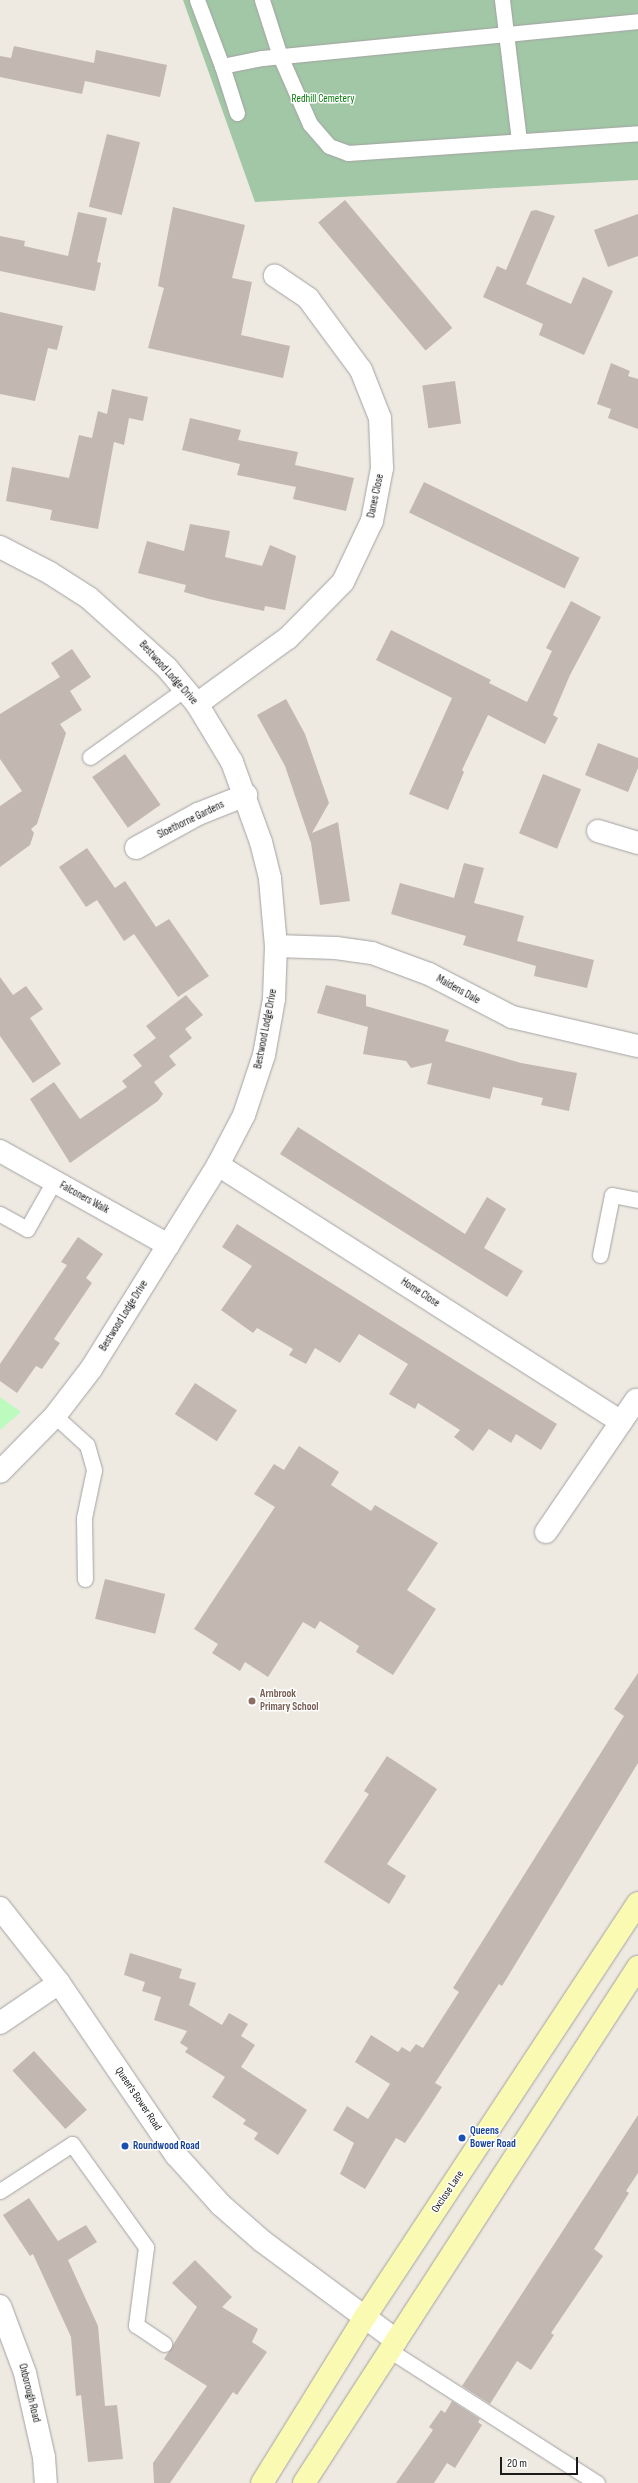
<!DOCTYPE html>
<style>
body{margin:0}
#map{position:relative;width:638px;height:2483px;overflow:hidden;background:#eee9e1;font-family:"Sofia Sans Condensed",sans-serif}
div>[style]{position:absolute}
.cemetery>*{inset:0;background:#a2c7a6}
.park>*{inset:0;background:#bcfabe}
.building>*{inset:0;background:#c2b8b1;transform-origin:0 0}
.roads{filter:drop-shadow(0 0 1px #a3a3a3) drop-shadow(0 0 1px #a3a3a3)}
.service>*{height:15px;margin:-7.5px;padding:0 7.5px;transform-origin:7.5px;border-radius:7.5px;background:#fff}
.minor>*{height:22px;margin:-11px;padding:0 11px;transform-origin:11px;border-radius:11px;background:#fff}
.tertiary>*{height:22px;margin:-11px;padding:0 11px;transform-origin:11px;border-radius:11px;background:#fff}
.secondary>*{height:22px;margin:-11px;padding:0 11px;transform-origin:11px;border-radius:11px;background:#fafab3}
.dots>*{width:11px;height:11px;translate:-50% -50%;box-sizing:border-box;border:2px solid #fff;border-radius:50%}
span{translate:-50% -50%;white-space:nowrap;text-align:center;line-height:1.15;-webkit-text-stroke:3px #fff;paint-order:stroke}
.park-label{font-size:11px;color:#097b0e}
.street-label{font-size:11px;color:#1c1c1c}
.education-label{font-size:11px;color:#785e54;font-weight:700}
.left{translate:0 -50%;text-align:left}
.transit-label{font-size:11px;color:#164399;font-weight:700}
.scale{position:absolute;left:500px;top:2457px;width:78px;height:18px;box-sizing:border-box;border:2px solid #1c1c1c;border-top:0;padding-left:5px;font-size:12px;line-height:14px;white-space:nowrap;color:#1c1c1c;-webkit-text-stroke:3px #fff;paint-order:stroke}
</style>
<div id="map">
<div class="cemetery">
<div style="clip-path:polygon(183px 0,638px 0,638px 180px,255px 202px)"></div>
</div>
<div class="park">
<div style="clip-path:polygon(0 1397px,21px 1412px,0 1430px)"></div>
</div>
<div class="building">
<div style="clip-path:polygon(14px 46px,94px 63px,96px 50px,167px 65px,160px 97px,85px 81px,82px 94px,0 77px,0 56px,11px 58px)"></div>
<div style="left:107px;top:134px;width:34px;height:75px;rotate:14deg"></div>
<div style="left:345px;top:200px;width:167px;height:35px;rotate:50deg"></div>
<div style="clip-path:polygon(173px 207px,245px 225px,232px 278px,252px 282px,241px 335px,290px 346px,283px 378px,148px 348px,164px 288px,158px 286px)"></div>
<div style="clip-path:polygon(536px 210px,555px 216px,526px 284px,571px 304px,583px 277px,613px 291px,584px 355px,539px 335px,543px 324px,483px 297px,497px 266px,506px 270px,531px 211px)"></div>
<div style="clip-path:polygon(78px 212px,107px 218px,97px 262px,101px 263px,95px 291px,0 271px,0 236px,25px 241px,24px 246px,68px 256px)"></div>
<div style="clip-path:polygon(638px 214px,638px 256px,608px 267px,594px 230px)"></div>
<div style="clip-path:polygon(0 312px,63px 326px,57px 350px,48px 348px,35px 401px,0 394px)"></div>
<div style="clip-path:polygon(611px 363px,630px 371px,628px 376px,638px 379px,638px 429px,608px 418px,611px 409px,597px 404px)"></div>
<div style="left:455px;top:381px;width:43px;height:33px;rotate:82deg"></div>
<div style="clip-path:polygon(112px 389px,148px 397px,143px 421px,129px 418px,124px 445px,114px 442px,98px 529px,50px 520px,52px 510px,6px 501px,12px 467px,69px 478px,79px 435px,92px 438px,98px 411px,107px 414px)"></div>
<div style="clip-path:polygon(190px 418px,241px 430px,238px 440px,298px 452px,295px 465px,354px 478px,346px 511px,293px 499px,296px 487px,237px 475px,240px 464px,182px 450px)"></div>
<div style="left:424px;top:482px;width:173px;height:34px;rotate:26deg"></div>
<div style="clip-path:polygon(190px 524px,230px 531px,225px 557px,262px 566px,270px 545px,296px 556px,285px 610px,265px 606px,264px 611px,209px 599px,184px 592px,186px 585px,138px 573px,147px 541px,184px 551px)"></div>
<div style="clip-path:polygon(571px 601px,601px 617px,570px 675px,553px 715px,558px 718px,545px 744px,488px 715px,462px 770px,464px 772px,448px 810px,409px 794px,452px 698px,376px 660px,391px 630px,491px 680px,489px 683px,527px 702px,552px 651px,546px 648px)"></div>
<div style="clip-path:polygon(72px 649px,91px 677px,70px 691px,82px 710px,60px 724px,66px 733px,37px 824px,31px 829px,34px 833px,30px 845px,0 867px,0 806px,22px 791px,0 759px,0 714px,60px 677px,51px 663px)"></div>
<div style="clip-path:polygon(286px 699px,305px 734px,329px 803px,312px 833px,338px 822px,350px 901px,320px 905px,311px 843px,285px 766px,257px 715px)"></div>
<div style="clip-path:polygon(598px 743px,638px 758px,638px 768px,628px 792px,585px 775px)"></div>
<div style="left:125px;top:754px;width:62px;height:40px;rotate:55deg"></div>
<div style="left:543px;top:774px;width:41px;height:64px;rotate:22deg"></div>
<div style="clip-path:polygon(87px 848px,115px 888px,125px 881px,156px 927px,169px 919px,209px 976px,178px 997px,134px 934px,124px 941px,97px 900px,86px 907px,59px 867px)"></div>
<div style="clip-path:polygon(464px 863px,484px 868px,474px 903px,524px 916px,517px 941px,594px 960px,587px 988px,534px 976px,536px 966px,463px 945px,466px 936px,391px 914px,400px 883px,454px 898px)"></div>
<div style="clip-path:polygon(0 977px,13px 995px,26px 986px,43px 1009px,30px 1018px,61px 1064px,33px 1083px,0 1036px)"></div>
<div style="clip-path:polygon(326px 985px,366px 995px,366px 1006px,449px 1030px,445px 1041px,521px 1063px,577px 1073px,569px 1111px,541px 1105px,543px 1098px,493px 1087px,490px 1099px,427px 1084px,432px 1063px,411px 1068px,406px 1061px,363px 1054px,368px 1027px,317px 1013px)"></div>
<div style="clip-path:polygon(186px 995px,203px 1015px,185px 1029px,192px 1038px,169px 1056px,176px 1065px,154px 1082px,163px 1094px,158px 1101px,70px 1163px,30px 1099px,54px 1082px,80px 1119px,127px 1087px,122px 1081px,142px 1066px,133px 1055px,156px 1038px,146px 1026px)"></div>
<div style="clip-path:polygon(298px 1127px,465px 1234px,487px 1197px,506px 1209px,484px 1248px,523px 1271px,507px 1297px,280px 1154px)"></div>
<div style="clip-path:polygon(237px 1224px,557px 1424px,541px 1450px,516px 1434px,511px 1443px,489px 1429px,473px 1451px,454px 1437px,460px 1430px,418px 1403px,415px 1409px,389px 1394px,408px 1364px,359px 1334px,340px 1363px,315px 1348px,306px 1364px,289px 1355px,293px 1349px,257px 1328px,253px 1333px,221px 1310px,252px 1266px,222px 1247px)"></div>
<div style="clip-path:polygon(78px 1237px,103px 1254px,86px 1278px,92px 1283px,54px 1339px,60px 1343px,42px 1369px,36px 1366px,17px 1393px,0 1381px,0 1364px,67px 1265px,61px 1262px)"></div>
<div style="left:195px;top:1383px;width:50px;height:37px;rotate:33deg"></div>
<div style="clip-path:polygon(299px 1446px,339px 1472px,331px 1485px,371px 1511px,375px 1505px,438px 1543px,407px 1590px,436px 1609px,393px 1675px,356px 1652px,359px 1646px,320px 1621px,315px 1629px,303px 1622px,268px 1677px,245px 1662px,240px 1671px,212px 1653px,218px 1644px,194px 1629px,275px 1507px,254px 1494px,274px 1464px,284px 1470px)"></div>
<div style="left:105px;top:1579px;width:62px;height:41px;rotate:14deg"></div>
<div style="clip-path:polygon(638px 1673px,638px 1763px,502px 1986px,499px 1984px,435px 2083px,442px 2087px,431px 2104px,405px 2143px,396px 2138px,365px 2189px,340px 2174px,354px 2143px,333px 2130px,347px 2106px,368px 2119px,390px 2084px,355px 2062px,371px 2035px,398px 2052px,402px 2047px,410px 2052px,416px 2044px,423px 2048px,459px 1992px,453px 1988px,624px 1716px,614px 1709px)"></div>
<div style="clip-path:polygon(387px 1756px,437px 1789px,387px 1864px,406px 1876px,389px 1904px,324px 1862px,369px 1794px,364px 1791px)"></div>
<div style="clip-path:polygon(130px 1953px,182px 1969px,179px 1978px,196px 1983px,189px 2005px,222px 2025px,229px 2013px,248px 2024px,241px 2036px,255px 2045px,241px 2067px,307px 2110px,278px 2155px,254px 2139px,258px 2133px,243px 2124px,246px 2120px,212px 2097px,225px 2077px,185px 2052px,188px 2048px,180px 2043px,187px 2031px,154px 2020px,161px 1997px,142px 1991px,145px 1982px,124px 1975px)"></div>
<div style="left:34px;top:2051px;width:79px;height:29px;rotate:48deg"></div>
<div style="clip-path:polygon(638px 2115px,638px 2173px,626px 2191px,629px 2193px,594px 2249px,603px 2256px,551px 2333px,554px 2335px,531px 2370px,517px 2361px,490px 2404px,462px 2386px)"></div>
<div style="clip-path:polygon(29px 2198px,58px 2241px,86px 2225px,97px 2242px,68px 2260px,98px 2326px,105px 2406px,117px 2405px,123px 2459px,88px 2462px,81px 2395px,76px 2396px,71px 2337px,33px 2254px,30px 2256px,3px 2215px)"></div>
<div style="clip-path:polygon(195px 2260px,232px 2297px,222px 2307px,258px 2329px,252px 2342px,267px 2352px,237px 2395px,233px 2392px,170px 2483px,154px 2483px,153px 2463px,207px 2386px,164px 2359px,197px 2307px,172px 2283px)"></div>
<div style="clip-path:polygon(452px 2401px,480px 2419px,478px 2422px,482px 2425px,455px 2468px,447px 2463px,434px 2483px,396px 2483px,433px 2430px,429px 2427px,441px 2410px,445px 2413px)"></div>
</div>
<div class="roads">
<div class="service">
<div style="left:197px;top:0;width:71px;rotate:69.3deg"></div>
<div style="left:262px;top:0;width:59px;rotate:72.2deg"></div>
<div style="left:280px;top:56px;width:74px;rotate:66.2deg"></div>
<div style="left:310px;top:124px;width:29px;rotate:49deg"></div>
<div style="left:329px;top:146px;width:20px;rotate:20deg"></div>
<div style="left:348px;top:153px;width:291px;rotate:-3.9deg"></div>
<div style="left:502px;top:0;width:142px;rotate:83.1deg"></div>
<div style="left:237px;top:113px;width:49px;rotate:-107.7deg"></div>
<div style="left:222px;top:66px;width:41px;rotate:-11.3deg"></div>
<div style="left:262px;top:58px;width:378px;rotate:-5.6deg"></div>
<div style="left:90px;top:757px;width:117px;rotate:-35.6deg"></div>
<div style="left:0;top:1214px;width:31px;rotate:29deg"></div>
<div style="left:27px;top:1229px;width:55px;rotate:-60.6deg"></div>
<div style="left:600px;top:1255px;width:61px;rotate:-78.7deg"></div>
<div style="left:612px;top:1195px;width:26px;rotate:11deg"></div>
<div style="left:55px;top:1416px;width:43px;rotate:42.2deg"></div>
<div style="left:87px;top:1445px;width:26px;rotate:74deg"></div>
<div style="left:94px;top:1470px;width:49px;rotate:101.8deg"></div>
<div style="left:84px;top:1518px;width:61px;rotate:89.1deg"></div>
<div style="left:0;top:2191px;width:86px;rotate:-33.1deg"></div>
<div style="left:72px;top:2144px;width:127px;rotate:54.3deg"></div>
<div style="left:146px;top:2247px;width:79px;rotate:97.3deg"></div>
<div style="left:136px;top:2325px;width:34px;rotate:34deg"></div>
<div style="left:389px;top:2350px;width:247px;rotate:32.6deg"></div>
</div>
<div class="minor">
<div style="left:0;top:547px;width:56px;rotate:27.5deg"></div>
<div style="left:50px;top:573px;width:46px;rotate:32.7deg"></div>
<div style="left:89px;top:598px;width:105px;rotate:41.9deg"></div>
<div style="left:167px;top:668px;width:47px;rotate:50.2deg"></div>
<div style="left:197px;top:704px;width:68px;rotate:58.9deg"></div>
<div style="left:232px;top:762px;width:85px;rotate:70.1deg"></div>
<div style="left:261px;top:842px;width:38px;rotate:76deg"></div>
<div style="left:270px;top:879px;width:67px;rotate:84.9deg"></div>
<div style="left:276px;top:946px;width:53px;rotate:92.2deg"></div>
<div style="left:274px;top:999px;width:57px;rotate:100.1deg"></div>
<div style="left:264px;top:1055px;width:63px;rotate:108.4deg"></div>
<div style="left:244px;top:1115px;width:56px;rotate:117.5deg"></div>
<div style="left:218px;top:1165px;width:240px;rotate:121.9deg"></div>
<div style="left:91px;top:1369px;width:59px;rotate:127.5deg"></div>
<div style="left:55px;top:1416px;width:78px;rotate:134.5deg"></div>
<div style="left:197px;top:704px;width:112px;rotate:-36deg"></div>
<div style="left:288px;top:638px;width:78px;rotate:-45.5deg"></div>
<div style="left:343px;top:582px;width:68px;rotate:-64.6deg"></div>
<div style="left:372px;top:521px;width:54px;rotate:-79.3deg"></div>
<div style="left:382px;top:468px;width:50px;rotate:-92.3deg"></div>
<div style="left:380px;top:418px;width:52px;rotate:-111.6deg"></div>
<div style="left:361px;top:370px;width:89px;rotate:-126.4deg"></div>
<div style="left:308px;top:298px;width:40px;rotate:-146deg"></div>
<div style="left:598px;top:831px;width:42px;rotate:16.7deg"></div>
<div style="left:136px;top:848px;width:71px;rotate:-28.7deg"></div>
<div style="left:198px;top:814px;width:52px;rotate:-21.6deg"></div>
<div style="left:276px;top:946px;width:60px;rotate:1.9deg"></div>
<div style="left:336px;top:948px;width:36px;rotate:8deg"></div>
<div style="left:372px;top:953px;width:61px;rotate:20.2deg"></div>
<div style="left:429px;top:974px;width:93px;rotate:27.4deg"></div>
<div style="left:512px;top:1017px;width:129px;rotate:13deg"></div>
<div style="left:0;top:1151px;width:193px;rotate:29.2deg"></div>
<div style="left:218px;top:1165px;width:478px;rotate:32.5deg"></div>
<div style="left:546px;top:1532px;width:160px;rotate:-55.7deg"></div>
<div style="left:0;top:2023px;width:71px;rotate:-34.1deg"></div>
<div style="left:0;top:2306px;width:72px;rotate:69.5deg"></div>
<div style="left:25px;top:2373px;width:86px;rotate:77.3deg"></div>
<div style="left:44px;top:2457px;width:26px;rotate:86deg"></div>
</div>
<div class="tertiary">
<div style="left:0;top:1908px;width:95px;rotate:51.8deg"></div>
<div style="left:59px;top:1983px;width:208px;rotate:55.8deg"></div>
<div style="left:176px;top:2155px;width:67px;rotate:48deg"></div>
<div style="left:221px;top:2205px;width:55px;rotate:41.3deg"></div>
<div style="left:262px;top:2241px;width:167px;rotate:36.5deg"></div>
</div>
<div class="secondary">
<div style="left:262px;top:2483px;width:195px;rotate:-58.2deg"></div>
<div style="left:365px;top:2317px;width:496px;rotate:-56.6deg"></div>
<div style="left:304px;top:2483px;width:615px;rotate:-57.09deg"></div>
</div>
</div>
<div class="dots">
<div style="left:252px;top:1701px;background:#8d6e63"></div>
<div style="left:462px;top:2138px;background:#1a4fb4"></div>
<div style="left:125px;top:2146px;background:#1a4fb4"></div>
</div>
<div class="park-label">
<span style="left:323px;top:99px">Redhill Cemetery</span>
</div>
<div class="street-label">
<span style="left:376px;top:496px;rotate:-78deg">Danes Close</span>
<span style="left:168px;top:673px;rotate:48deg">Bestwood Lodge Drive</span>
<span style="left:191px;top:820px;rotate:-26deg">Sloethorne Gardens</span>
<span style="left:458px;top:990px;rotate:29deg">Maidens Dale</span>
<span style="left:266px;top:1029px;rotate:-79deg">Bestwood Lodge Drive</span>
<span style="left:84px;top:1198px;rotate:29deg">Falconers Walk</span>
<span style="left:420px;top:1293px;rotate:33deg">Home Close</span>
<span style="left:124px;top:1316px;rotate:-58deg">Bestwood Lodge Drive</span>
<span style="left:138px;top:2099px;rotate:56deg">Queen's Bower Road</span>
<span style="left:448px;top:2192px;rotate:-56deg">Oxclose Lane</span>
<span style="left:29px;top:2393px;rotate:76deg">Oxborough Road</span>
</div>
<div class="education-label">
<span class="left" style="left:260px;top:1701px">Arnbrook<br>Primary School</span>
</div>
<div class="transit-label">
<span class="left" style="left:470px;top:2138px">Queens<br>Bower Road</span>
<span class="left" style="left:133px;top:2146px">Roundwood Road</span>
</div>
<div class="scale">20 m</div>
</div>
